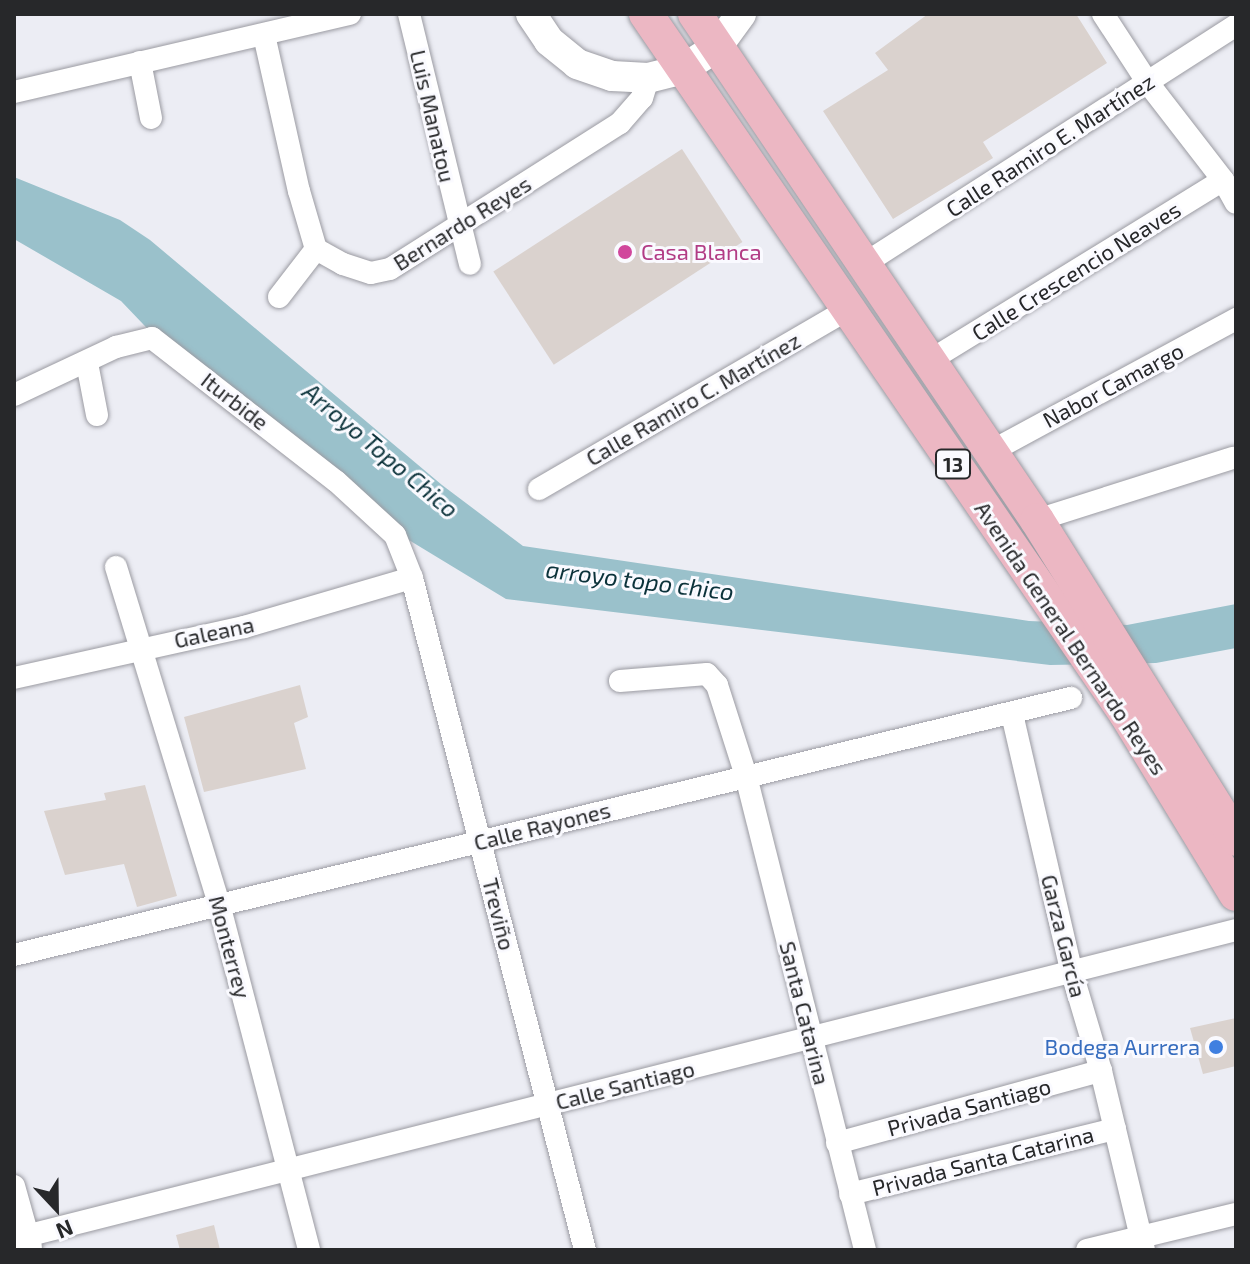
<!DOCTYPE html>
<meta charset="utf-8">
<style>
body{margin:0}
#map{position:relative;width:1250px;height:1264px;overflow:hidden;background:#ecedf4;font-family:"Exo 2",sans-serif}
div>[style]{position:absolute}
.water>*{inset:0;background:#9ac1cb}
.building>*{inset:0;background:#dad2ce;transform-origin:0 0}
.roads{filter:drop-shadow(0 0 2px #9b9ba2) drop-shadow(0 0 2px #9b9ba2)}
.street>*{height:22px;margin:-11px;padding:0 11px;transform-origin:11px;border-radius:11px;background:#fff}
.secondary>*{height:30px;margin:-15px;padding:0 15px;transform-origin:15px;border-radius:15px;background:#fff}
.primary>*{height:34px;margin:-17px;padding:0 17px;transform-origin:17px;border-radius:17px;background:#ecb7c3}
.dots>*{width:22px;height:22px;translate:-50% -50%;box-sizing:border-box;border:4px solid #fafaff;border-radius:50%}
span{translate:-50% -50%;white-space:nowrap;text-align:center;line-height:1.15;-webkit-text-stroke:6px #fafaff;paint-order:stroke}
.shield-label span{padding:2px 6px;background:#fafaff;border:2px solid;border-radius:6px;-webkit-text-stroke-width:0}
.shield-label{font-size:20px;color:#27282a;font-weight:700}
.street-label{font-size:22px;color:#27282a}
.hotel-label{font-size:22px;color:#b23c85}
.left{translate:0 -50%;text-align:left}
.shop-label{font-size:22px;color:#366cbe}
.right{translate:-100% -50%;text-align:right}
.water-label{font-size:24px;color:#0b323a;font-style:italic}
.frame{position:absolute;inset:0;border:16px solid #27282a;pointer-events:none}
.north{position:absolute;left:16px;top:1168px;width:80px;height:80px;-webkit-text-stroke:6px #fafaff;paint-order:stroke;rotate:158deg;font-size:22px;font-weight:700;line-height:32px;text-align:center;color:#27282a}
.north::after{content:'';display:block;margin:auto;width:28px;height:36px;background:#27282a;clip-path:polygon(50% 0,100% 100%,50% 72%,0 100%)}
</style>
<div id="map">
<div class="water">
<div style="clip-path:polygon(14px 177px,120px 220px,150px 240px,442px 485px,523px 546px,1029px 621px,1127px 625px,1236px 604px,1236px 648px,1156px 663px,1050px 665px,506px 599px,394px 531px,164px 346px,121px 301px,14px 239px)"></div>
</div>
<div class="building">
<div style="clip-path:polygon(928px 14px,1076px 14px,1107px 63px,983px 142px,993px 158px,893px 219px,823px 111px,888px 70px,875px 53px)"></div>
<div style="left:682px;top:149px;width:111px;height:225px;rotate:57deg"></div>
<div style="clip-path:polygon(300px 685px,308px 717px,294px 723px,306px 769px,204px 792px,184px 717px)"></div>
<div style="clip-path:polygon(145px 785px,177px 896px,137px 907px,124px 864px,65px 875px,44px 811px,106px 800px,104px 793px)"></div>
<div style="clip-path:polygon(1236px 1018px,1236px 1066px,1203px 1074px,1190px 1028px)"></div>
<div style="clip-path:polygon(214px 1225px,220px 1250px,180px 1250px,176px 1235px)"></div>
</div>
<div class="roads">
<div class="street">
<div style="left:409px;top:14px;width:257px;rotate:76.3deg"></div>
<div style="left:1103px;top:14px;width:82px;rotate:56.9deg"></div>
<div style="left:1148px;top:83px;width:123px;rotate:52.3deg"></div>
<div style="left:1223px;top:180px;width:26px;rotate:61deg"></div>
<div style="left:264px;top:35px;width:160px;rotate:77.4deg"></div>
<div style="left:299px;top:191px;width:60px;rotate:73.7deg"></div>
<div style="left:316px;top:249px;width:31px;rotate:29deg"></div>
<div style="left:343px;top:264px;width:29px;rotate:18deg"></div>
<div style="left:371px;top:273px;width:19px;rotate:-12deg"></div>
<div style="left:390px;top:269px;width:272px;rotate:-32.4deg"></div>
<div style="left:620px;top:123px;width:33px;rotate:-49deg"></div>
<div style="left:642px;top:98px;width:21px;rotate:-73deg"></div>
<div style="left:140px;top:62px;width:57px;rotate:78.9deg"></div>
<div style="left:14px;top:92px;width:345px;rotate:-13.1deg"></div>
<div style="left:864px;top:264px;width:442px;rotate:-32.7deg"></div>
<div style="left:279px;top:297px;width:61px;rotate:-52.4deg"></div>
<div style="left:929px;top:361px;width:345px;rotate:-31.6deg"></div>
<div style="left:87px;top:363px;width:53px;rotate:79.1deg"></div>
<div style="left:14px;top:395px;width:113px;rotate:-25.2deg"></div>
<div style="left:116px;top:347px;width:37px;rotate:-14deg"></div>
<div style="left:152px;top:338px;width:233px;rotate:37.9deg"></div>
<div style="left:336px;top:481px;width:80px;rotate:42.5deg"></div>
<div style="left:395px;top:535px;width:46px;rotate:68.4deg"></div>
<div style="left:412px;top:578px;width:694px;rotate:75.56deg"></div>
<div style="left:990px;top:452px;width:280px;rotate:-28.4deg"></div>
<div style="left:539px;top:489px;width:356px;rotate:-30.2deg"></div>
<div style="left:1037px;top:520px;width:206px;rotate:-17.6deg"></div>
<div style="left:116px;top:567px;width:352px;rotate:73deg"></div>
<div style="left:219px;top:904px;width:358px;rotate:75.4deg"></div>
<div style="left:14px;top:678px;width:236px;rotate:-12.5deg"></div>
<div style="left:244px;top:627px;width:175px;rotate:-16.3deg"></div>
<div style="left:620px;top:681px;width:87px;rotate:-4.6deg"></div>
<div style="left:707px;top:674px;width:15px;rotate:48deg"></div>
<div style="left:717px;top:685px;width:96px;rotate:72.3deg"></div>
<div style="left:746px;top:776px;width:489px;rotate:75.9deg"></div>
<div style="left:1012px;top:714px;width:266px;rotate:77deg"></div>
<div style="left:1072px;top:973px;width:102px;rotate:73.5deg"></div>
<div style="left:1101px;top:1071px;width:184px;rotate:76.5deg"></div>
<div style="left:14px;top:955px;width:1088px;rotate:-13.67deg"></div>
<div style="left:837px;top:1143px;width:274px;rotate:-15.3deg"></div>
<div style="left:14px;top:1186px;width:63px;rotate:74.4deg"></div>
<div style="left:850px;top:1194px;width:273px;rotate:-13.8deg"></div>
<div style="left:14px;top:1239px;width:1260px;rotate:-14.19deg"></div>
<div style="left:1087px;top:1250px;width:153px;rotate:-13.6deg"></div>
</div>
<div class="secondary">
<div style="left:531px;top:14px;width:32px;rotate:56deg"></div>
<div style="left:549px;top:41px;width:36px;rotate:39deg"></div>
<div style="left:577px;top:64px;width:37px;rotate:19deg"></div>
<div style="left:612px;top:76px;width:36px;rotate:3deg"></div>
<div style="left:648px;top:78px;width:36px;rotate:-14deg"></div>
<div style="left:683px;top:69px;width:40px;rotate:-32.9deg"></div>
<div style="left:717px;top:47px;width:41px;rotate:-54deg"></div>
</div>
<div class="primary">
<div style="left:646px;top:14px;width:849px;rotate:55.56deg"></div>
<div style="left:1126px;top:714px;width:211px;rotate:58.6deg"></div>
<div style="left:695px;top:14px;width:611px;rotate:55.95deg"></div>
<div style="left:1037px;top:520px;width:376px;rotate:58deg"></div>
</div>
</div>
<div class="dots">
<div style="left:625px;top:252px;background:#d1479c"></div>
<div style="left:1216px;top:1047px;background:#3f7fe0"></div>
</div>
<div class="shield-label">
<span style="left:953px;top:464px">13</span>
</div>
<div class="street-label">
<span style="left:433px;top:116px;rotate:77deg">Luis Manatou</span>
<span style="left:1050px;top:145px;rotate:-33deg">Calle Ramiro E. Martínez</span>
<span style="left:462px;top:223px;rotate:-32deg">Bernardo Reyes</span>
<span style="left:1076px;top:271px;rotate:-32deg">Calle Crescencio Neaves</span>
<span style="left:1113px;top:385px;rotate:-28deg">Nabor Camargo</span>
<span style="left:693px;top:399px;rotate:-30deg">Calle Ramiro C. Martínez</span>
<span style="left:235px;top:401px;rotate:38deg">Iturbide</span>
<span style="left:214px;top:632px;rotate:-12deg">Galeana</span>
<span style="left:1071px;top:638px;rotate:56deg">Avenida General Bernardo Reyes</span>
<span style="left:542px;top:826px;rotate:-14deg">Calle Rayones</span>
<span style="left:499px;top:914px;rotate:76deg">Treviño</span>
<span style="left:1064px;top:936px;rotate:76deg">Garza García</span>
<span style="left:230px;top:947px;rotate:75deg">Monterrey</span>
<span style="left:805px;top:1013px;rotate:76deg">Santa Catarina</span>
<span style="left:625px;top:1085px;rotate:-14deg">Calle Santiago</span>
<span style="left:969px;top:1107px;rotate:-15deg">Privada Santiago</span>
<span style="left:983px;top:1161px;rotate:-14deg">Privada Santa Catarina</span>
</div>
<div class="hotel-label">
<span class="left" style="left:641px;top:252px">Casa Blanca</span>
</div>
<div class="shop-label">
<span class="right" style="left:1200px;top:1047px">Bodega Aurrera</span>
</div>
<div class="water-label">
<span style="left:381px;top:450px;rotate:40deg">Arroyo Topo Chico</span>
<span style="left:640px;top:580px;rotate:7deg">arroyo topo chico</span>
</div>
<div class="frame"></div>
<div class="north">N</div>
</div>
